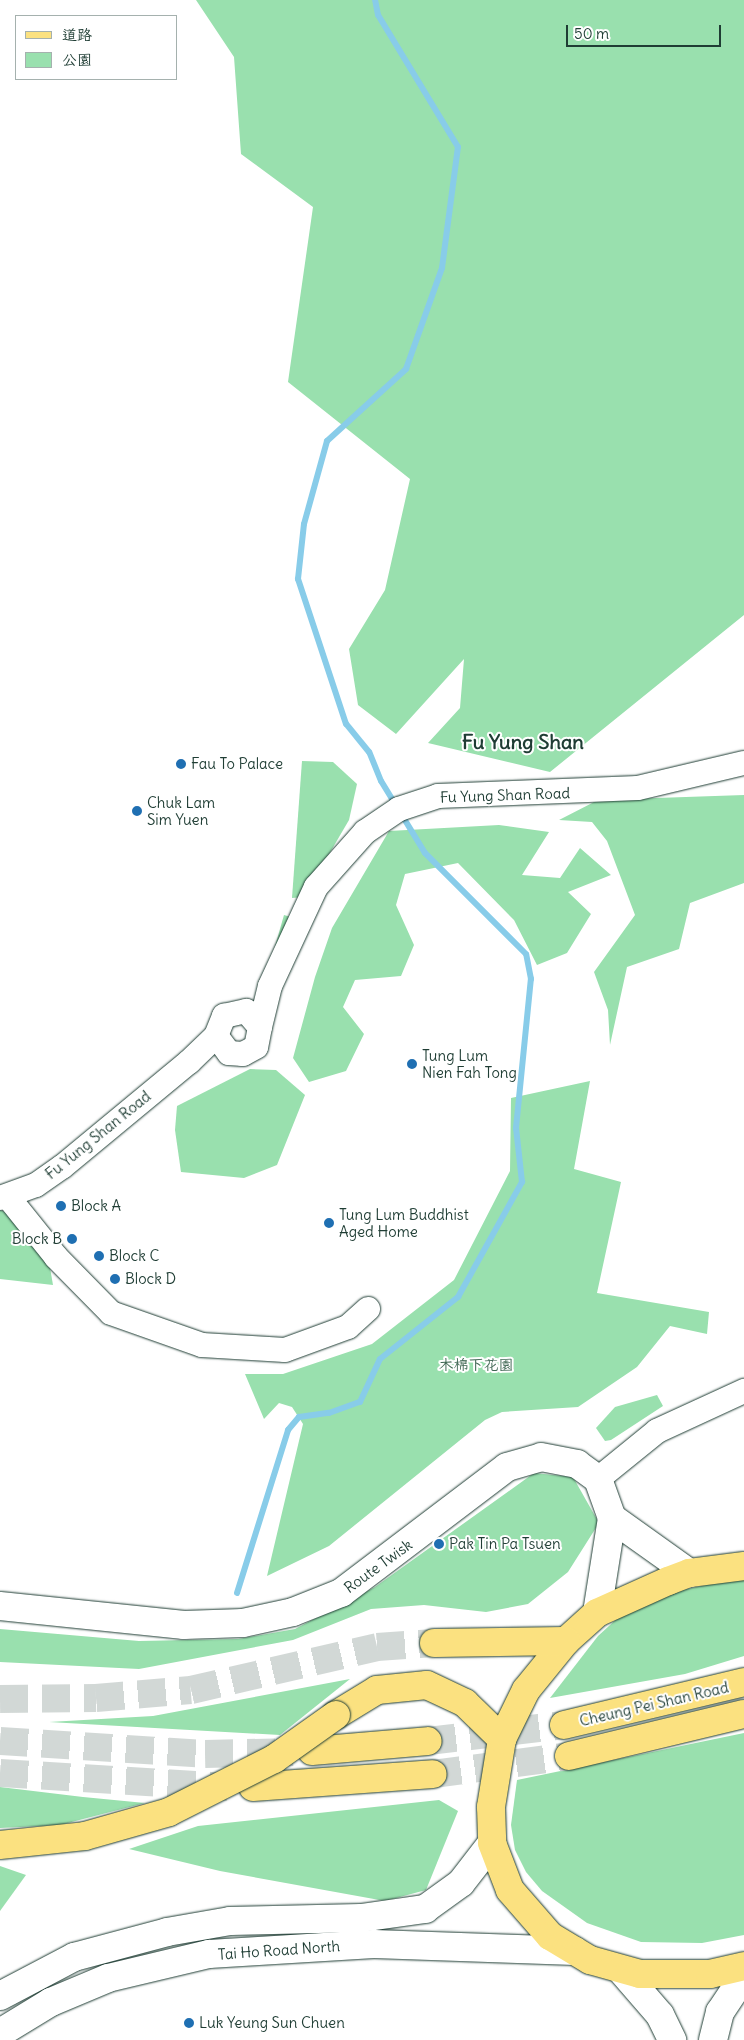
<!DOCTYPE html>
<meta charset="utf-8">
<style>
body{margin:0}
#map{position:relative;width:744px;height:2040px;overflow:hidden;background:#fff;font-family:Delius,"LXGW WenKai TC",sans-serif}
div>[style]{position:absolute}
.green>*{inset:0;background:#99e0ae;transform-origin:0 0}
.stream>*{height:6px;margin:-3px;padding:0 3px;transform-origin:3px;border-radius:3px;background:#88cce9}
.trunk-tunnel>*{height:28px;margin-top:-14px;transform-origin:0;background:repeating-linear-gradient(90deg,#d2d8d6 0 28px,transparent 0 42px)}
.motorway-tunnel>*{height:28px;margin-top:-14px;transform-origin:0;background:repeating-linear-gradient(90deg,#d2d8d6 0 28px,transparent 0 42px)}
.roads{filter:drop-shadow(0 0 1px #1f3d34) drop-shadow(0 0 1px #1f3d34)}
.minor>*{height:24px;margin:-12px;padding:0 12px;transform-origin:12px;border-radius:12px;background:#fff}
.secondary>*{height:28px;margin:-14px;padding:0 14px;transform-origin:14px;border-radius:14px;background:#fff}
.primary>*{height:28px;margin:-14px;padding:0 14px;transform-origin:14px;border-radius:14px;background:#fbe180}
.trunk>*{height:28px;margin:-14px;padding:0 14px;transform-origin:14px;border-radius:14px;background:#fbe180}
.motorway>*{height:28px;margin:-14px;padding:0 14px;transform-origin:14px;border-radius:14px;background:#fbe180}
.bridges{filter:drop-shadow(0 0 1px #1f3d34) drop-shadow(0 0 1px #1f3d34)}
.motorway-bridge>*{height:28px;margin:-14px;padding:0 14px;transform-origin:14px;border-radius:14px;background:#fbe180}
.dots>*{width:14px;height:14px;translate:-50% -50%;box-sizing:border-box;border:2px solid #fff;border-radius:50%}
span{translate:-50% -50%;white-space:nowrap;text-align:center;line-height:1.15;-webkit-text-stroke:4px #fff;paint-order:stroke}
.poi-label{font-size:15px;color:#1f3d34}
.left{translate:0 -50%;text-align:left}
.right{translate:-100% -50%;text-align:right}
.street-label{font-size:15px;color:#1f3d34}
.park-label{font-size:15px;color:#3e6652}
.district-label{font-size:20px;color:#1f3d34;font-weight:700}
.legend{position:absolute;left:15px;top:15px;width:162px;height:65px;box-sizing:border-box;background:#fff;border:1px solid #a5b1ae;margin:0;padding:6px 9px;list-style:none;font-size:15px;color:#1f3d34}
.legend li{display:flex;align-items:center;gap:10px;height:25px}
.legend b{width:25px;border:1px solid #a5b1ae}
.scale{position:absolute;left:566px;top:25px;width:155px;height:22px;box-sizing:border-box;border:2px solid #1f3d34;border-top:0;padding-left:6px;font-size:15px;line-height:18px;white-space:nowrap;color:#1f3d34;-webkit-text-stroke:4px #fff;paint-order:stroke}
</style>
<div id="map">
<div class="green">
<div style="clip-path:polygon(196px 0,744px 0,744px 615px,550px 772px,428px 743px,460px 708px,464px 659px,396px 734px,358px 705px,349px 649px,385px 590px,410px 479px,288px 382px,313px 207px,241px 154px,234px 57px)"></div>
<div style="clip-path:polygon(302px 761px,333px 762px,357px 784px,349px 820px,304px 897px,292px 898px)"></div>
<div style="clip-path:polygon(744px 795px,744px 883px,690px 903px,679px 949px,627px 967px,610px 1045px,608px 1010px,594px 972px,635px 915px,607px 841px,592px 822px,559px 820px,598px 800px)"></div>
<div style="clip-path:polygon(499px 825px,549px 832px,522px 875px,560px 878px,580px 848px,611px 875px,568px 892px,591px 914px,567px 953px,537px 965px,514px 920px,458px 863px,405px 874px,396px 905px,414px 945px,401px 976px,355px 980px,343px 1007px,364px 1034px,346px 1071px,309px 1082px,293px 1058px,315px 977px,332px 928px,389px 831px)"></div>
<div style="left:284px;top:915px;width:15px;height:51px;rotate:16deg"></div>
<div style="clip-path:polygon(250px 1069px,276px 1070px,305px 1095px,277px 1165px,244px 1178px,181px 1172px,175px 1130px,177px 1106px)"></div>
<div style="clip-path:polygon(590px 1081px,574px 1169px,621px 1182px,597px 1293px,709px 1312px,707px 1334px,670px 1326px,637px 1367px,578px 1407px,502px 1412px,485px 1420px,329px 1546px,267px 1576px,303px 1424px,292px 1407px,279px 1403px,264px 1419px,245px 1374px,283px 1374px,372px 1344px,454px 1280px,510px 1171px,511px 1098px)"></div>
<div style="clip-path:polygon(0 1210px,43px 1227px,53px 1285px,0 1279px)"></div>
<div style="clip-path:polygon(657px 1395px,663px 1406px,611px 1440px,605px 1441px,596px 1428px,615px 1407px)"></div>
<div style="clip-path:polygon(534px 1473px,573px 1477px,599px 1523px,568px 1572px,528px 1604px,486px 1612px,424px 1605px,371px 1609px,293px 1640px,139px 1669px,0 1662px,0 1629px,139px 1641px,238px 1639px,295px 1629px,375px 1587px)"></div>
<div style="clip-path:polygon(744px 1577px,744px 1656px,685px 1674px,550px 1698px,598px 1636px,621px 1615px,659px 1595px)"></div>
<div style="clip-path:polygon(350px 1679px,280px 1735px,49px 1722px,153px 1716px)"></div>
<div style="clip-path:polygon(744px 1733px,744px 1935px,702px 1943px,641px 1942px,587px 1923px,542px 1891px,526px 1872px,515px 1850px,511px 1825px,517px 1780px)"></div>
<div style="clip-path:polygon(0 1787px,83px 1797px,145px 1803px,60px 1825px,0 1828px)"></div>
<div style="clip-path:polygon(439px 1800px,458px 1811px,426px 1890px,385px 1901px,220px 1871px,129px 1849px,198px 1826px)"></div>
<div style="clip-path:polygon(0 1866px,26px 1875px,0 1911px)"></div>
</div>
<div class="stream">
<div style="left:237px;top:1593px;width:171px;rotate:-72.6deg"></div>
<div style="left:288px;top:1430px;width:17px;rotate:-50deg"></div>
<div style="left:299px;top:1417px;width:30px;rotate:-8deg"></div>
<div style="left:329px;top:1413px;width:33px;rotate:-20deg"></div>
<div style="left:360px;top:1402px;width:47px;rotate:-65.1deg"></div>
<div style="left:380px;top:1359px;width:100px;rotate:-38.5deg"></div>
<div style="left:458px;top:1297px;width:132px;rotate:-60.9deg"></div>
<div style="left:522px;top:1182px;width:54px;rotate:-96.3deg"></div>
<div style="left:516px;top:1128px;width:150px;rotate:-84.3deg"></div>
<div style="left:531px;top:979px;width:25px;rotate:-101deg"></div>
<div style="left:526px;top:954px;width:143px;rotate:-135deg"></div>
<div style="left:425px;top:853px;width:84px;rotate:-121.4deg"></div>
<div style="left:381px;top:781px;width:31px;rotate:-112deg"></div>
<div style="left:369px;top:752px;width:36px;rotate:-129deg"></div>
<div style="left:346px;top:724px;width:153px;rotate:-108.3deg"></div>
<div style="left:298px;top:579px;width:55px;rotate:-83.8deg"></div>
<div style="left:304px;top:524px;width:86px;rotate:-74.5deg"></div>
<div style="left:327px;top:441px;width:107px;rotate:-42.3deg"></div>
<div style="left:406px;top:369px;width:107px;rotate:-70.4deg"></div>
<div style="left:442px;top:268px;width:122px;rotate:-82.5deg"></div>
<div style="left:458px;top:147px;width:154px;rotate:-121.2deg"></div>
<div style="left:378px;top:15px;width:15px;rotate:-101deg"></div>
</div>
<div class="trunk-tunnel">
<div style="left:0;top:1699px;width:96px;rotate:-0.6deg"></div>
<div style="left:96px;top:1698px;width:95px;rotate:-4.8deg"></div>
<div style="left:191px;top:1690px;width:191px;rotate:-13deg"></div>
<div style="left:377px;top:1647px;width:57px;rotate:-4deg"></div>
<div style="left:0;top:1741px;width:205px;rotate:3.6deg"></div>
<div style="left:205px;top:1754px;width:88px;rotate:-1.3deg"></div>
<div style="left:428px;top:1741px;width:137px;rotate:-6.7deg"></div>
</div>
<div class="motorway-tunnel">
<div style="left:0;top:1773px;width:228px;rotate:3.5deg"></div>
<div style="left:433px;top:1774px;width:137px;rotate:-7.5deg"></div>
</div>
<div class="roads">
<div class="minor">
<div style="left:260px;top:1027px;width:42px;rotate:-76.3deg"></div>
<div style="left:270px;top:986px;width:109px;rotate:-65.1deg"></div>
<div style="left:316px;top:887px;width:74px;rotate:-48.3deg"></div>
<div style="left:365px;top:832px;width:41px;rotate:-34.1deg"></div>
<div style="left:399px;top:809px;width:41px;rotate:-18.4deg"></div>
<div style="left:438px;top:796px;width:200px;rotate:-2.3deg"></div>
<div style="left:638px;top:788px;width:109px;rotate:-13.3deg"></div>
<div style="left:8px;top:1197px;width:77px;rotate:51.3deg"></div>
<div style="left:56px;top:1257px;width:78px;rotate:45.5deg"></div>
<div style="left:111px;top:1313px;width:96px;rotate:19.4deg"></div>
<div style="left:202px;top:1345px;width:83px;rotate:3.4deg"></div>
<div style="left:285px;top:1350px;width:67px;rotate:-20.1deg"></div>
<div style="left:348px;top:1327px;width:27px;rotate:-42deg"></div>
<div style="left:0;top:1198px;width:38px;rotate:-20deg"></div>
<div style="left:36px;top:1185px;width:32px;rotate:-35deg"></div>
<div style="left:62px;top:1167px;width:165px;rotate:-39.6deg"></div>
<div style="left:189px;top:1062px;width:37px;rotate:-44deg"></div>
<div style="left:216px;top:1036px;width:22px;rotate:-68deg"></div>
<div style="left:224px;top:1016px;width:23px;rotate:-13deg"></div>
<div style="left:246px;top:1011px;width:21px;rotate:49deg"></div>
<div style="left:260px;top:1027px;width:20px;rotate:101deg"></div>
<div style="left:256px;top:1047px;width:15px;rotate:152deg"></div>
<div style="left:243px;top:1054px;width:14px;rotate:-176deg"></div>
<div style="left:229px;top:1053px;width:21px;rotate:-127deg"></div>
<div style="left:598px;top:1479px;width:76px;rotate:-39.1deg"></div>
<div style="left:657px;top:1431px;width:96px;rotate:-24.7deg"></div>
</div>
<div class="secondary">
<div style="left:612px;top:1518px;width:95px;rotate:35.5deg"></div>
<div style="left:0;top:1606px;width:185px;rotate:5.9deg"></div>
<div style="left:184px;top:1625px;width:59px;rotate:-1.9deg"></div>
<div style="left:243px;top:1623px;width:51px;rotate:-12.4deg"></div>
<div style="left:293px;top:1612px;width:52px;rotate:-21.6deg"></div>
<div style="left:341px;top:1593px;width:208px;rotate:-37.2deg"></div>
<div style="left:507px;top:1467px;width:35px;rotate:-16deg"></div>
<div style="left:541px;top:1457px;width:37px;rotate:11deg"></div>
<div style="left:577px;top:1464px;width:26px;rotate:36deg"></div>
<div style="left:598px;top:1479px;width:41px;rotate:70.3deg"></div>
<div style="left:612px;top:1518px;width:96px;rotate:99deg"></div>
<div style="left:622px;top:1971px;width:58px;rotate:49.2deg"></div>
<div style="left:660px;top:2015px;width:28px;rotate:64deg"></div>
<div style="left:0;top:1996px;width:84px;rotate:-27.8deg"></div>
<div style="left:74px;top:1957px;width:96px;rotate:-15deg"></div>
<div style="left:167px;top:1932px;width:64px;rotate:-9.9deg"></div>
<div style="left:230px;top:1921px;width:131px;rotate:-1.3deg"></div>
<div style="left:361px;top:1918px;width:65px;rotate:-8deg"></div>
<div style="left:425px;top:1909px;width:44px;rotate:-35.8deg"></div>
<div style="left:461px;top:1883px;width:51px;rotate:-52.2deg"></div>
<div style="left:0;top:2033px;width:60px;rotate:-31.3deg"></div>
<div style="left:51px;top:2002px;width:62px;rotate:-22.8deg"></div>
<div style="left:108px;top:1978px;width:104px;rotate:-13.4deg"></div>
<div style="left:209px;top:1954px;width:165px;rotate:-3.5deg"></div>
<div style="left:374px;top:1944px;width:201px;rotate:2deg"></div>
<div style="left:713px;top:2040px;width:29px;rotate:-76deg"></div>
<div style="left:720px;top:2012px;width:43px;rotate:-56.3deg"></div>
</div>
<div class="primary">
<div style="left:744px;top:1566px;width:55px;rotate:172.7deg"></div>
<div style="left:689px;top:1573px;width:22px;rotate:159deg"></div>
<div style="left:668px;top:1581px;width:78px;rotate:155.7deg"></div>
<div style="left:597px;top:1613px;width:42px;rotate:137.9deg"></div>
<div style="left:566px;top:1641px;width:63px;rotate:129.2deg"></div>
<div style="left:526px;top:1690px;width:55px;rotate:116.1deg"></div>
<div style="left:502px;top:1739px;width:69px;rotate:99.2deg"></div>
<div style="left:491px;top:1807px;width:36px;rotate:88deg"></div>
<div style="left:492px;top:1843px;width:50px;rotate:69deg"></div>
<div style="left:510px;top:1890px;width:61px;rotate:49deg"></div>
<div style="left:550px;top:1936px;width:47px;rotate:31deg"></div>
<div style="left:590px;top:1960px;width:52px;rotate:15.6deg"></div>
<div style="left:640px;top:1974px;width:70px"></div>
<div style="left:710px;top:1974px;width:35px;rotate:-13deg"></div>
</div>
<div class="trunk">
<div style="left:434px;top:1643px;width:132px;rotate:-0.9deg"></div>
<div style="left:564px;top:1725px;width:185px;rotate:-13.4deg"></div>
<div style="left:312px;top:1751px;width:116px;rotate:-4.9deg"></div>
</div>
<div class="motorway">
<div style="left:336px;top:1715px;width:48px;rotate:-31.4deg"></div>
<div style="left:377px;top:1690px;width:50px;rotate:-5.7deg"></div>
<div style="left:427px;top:1685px;width:42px;rotate:25.3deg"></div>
<div style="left:465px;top:1703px;width:52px;rotate:44.2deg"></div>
<div style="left:569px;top:1756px;width:180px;rotate:-13.5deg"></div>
<div style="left:253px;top:1787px;width:180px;rotate:-4.1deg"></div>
</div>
</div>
<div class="bridges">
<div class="motorway-bridge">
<div style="left:0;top:1845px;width:85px;rotate:-6deg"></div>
<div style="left:85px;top:1836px;width:87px;rotate:-15.9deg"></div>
<div style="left:169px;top:1812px;width:118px;rotate:-26.8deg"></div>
<div style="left:274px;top:1759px;width:76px;rotate:-35.4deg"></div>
</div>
</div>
<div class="dots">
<div style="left:181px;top:764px;background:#1f6fb2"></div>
<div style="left:137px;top:811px;background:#1f6fb2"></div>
<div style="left:412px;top:1064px;background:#1f6fb2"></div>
<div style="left:61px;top:1206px;background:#1f6fb2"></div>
<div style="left:329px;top:1223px;background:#1f6fb2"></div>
<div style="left:72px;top:1239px;background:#1f6fb2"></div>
<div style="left:99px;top:1256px;background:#1f6fb2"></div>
<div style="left:115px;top:1279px;background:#1f6fb2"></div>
<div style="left:439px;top:1544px;background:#1f6fb2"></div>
<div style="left:189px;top:2023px;background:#1f6fb2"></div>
</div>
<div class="poi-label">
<span class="left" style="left:191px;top:764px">Fau To Palace</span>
<span class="left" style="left:147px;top:811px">Chuk Lam<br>Sim Yuen</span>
<span class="left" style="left:422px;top:1064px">Tung Lum<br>Nien Fah Tong</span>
<span class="left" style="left:71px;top:1206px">Block A</span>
<span class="left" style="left:339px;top:1223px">Tung Lum Buddhist<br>Aged Home</span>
<span class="right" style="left:62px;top:1239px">Block B</span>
<span class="left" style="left:109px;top:1256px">Block C</span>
<span class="left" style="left:125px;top:1279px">Block D</span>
<span class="left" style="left:449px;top:1544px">Pak Tin Pa Tsuen</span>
<span class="left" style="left:199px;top:2023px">Luk Yeung Sun Chuen</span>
</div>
<div class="street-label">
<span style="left:505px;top:795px;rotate:-2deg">Fu Yung Shan Road</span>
<span style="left:98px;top:1135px;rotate:-39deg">Fu Yung Shan Road</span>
<span style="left:378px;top:1566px;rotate:-36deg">Route Twisk</span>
<span style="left:654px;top:1704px;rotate:-13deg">Cheung Pei Shan Road</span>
<span style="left:279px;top:1950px;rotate:-4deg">Tai Ho Road North</span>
</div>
<div class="park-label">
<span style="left:476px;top:1365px">木棉下花園</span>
</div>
<div class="district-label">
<span style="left:523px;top:741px">Fu Yung Shan</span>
</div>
<ul class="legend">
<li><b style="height:6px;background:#fbe180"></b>道路</li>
<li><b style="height:14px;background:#99e0ae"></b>公園</li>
</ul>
<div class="scale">50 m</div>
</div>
